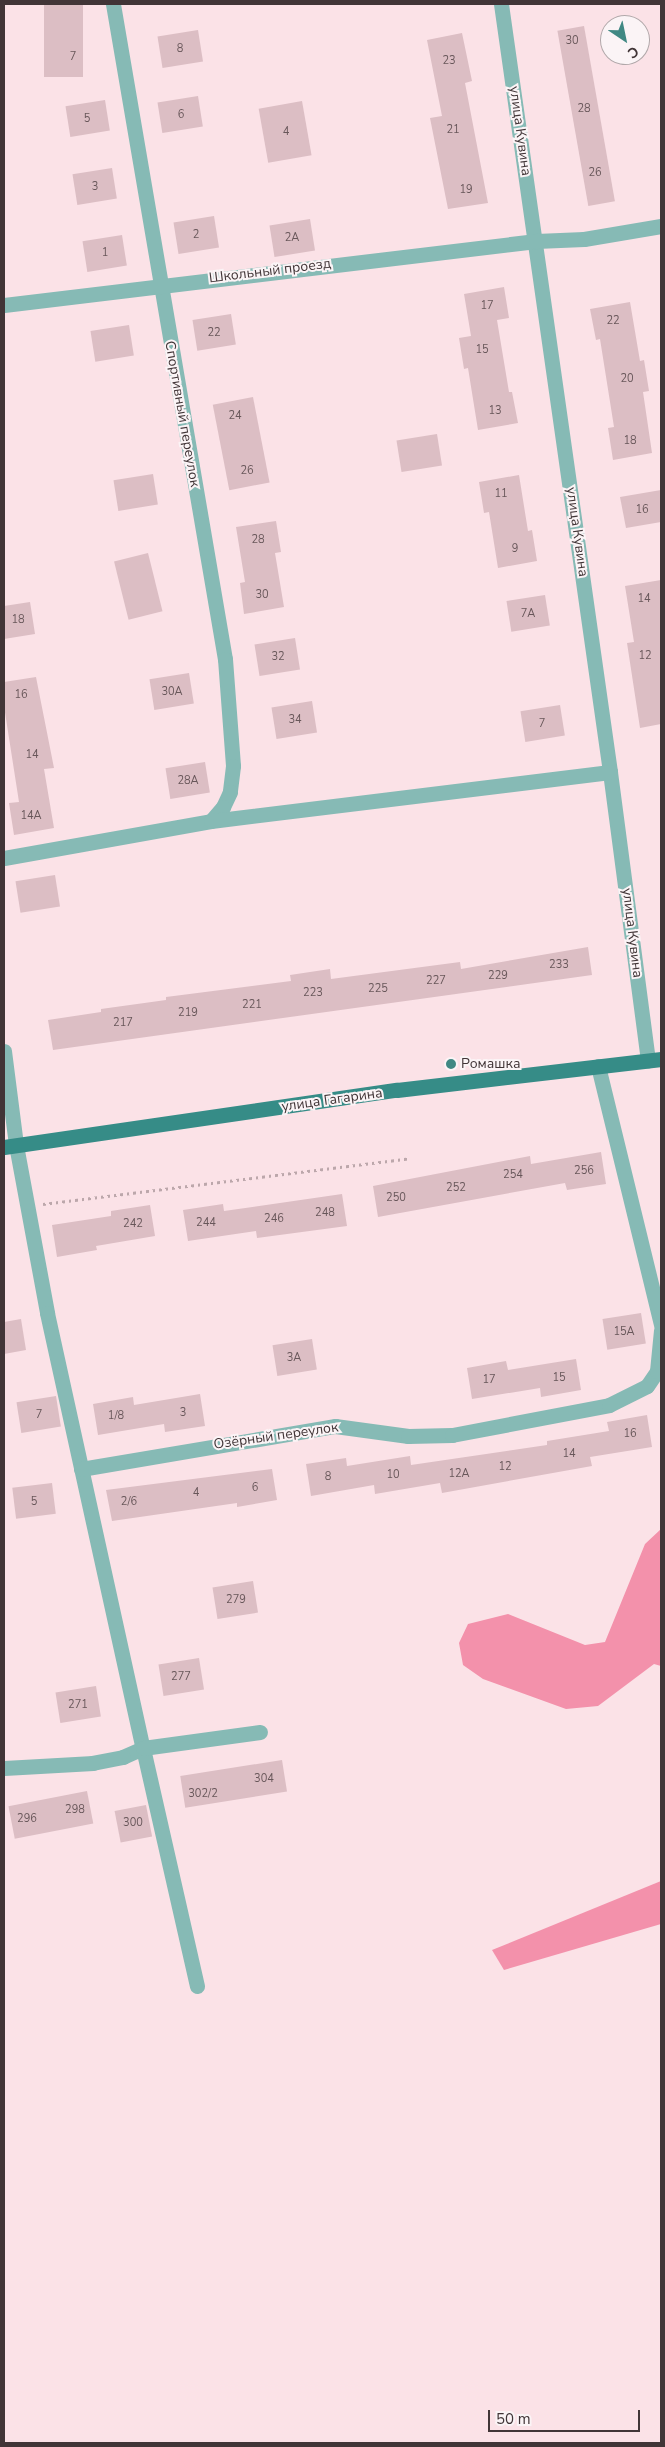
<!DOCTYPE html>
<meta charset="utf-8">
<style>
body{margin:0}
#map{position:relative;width:665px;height:2447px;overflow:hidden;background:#fbe2e7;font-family:"Nunito Sans",sans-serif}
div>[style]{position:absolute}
.forest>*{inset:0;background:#f391ab}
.building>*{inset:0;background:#dcbec4;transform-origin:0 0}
.path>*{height:3px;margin-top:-1.5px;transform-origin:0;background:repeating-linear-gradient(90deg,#bca7ab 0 2.5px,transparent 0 6.5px)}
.minor>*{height:15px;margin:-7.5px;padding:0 7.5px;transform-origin:7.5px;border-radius:7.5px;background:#86bab5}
.major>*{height:15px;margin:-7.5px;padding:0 7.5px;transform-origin:7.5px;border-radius:7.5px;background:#368c87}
.dots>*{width:14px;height:14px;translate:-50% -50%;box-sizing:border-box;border:2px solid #fbf4f6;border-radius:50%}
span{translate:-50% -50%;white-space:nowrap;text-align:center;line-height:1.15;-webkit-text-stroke:4px #fbf4f6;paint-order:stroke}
.number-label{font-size:11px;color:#68575a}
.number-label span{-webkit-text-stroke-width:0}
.street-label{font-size:14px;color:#413537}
.poi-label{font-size:14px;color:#413537}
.left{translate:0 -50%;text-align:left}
.frame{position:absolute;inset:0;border:5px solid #413537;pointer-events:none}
.north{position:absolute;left:600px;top:15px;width:50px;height:50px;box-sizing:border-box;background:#fbf4f6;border:1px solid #b1a8aa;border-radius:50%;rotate:146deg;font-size:14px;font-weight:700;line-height:20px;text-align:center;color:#413537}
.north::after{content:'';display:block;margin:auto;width:18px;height:22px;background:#408883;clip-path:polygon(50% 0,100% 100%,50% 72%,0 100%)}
.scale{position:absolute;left:488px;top:2410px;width:152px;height:22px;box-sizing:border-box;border:2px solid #413537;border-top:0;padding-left:6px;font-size:15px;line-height:18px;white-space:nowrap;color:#413537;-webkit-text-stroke:4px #fbf4f6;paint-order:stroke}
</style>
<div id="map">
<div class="forest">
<div style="clip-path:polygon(661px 1529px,661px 1666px,654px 1664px,598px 1706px,566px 1709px,483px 1679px,463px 1665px,459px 1643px,468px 1624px,508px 1614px,585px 1645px,605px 1642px,645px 1544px)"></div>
<div style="clip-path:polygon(661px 1881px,661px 1924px,504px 1970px,492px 1950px)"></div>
</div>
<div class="building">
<div style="left:44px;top:4px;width:39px;height:73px"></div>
<div style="left:584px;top:26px;width:178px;height:27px;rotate:80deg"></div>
<div style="left:198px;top:30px;width:32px;height:41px;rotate:81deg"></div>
<div style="clip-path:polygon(462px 33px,472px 81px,465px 83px,488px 203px,448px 209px,430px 118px,442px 116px,427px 40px)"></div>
<div style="left:198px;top:96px;width:31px;height:41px;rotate:81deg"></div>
<div style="left:105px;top:100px;width:31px;height:40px;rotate:81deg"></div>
<div style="left:302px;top:101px;width:55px;height:44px;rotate:80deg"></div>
<div style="left:112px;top:168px;width:31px;height:40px;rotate:81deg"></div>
<div style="left:214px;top:216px;width:32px;height:41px;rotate:81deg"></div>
<div style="left:310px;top:219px;width:32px;height:41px;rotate:81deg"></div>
<div style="left:122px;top:235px;width:31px;height:40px;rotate:81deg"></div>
<div style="clip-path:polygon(504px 287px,509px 318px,497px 320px,509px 392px,512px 392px,518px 423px,478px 430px,468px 368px,464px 369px,459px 338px,471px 336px,464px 294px)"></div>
<div style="clip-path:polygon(630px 302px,640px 361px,644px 360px,649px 391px,643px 392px,652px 453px,613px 460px,608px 428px,614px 427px,600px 339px,596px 340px,590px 309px)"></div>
<div style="left:231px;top:314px;width:31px;height:39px;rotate:81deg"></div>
<div style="left:129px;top:325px;width:31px;height:39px;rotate:81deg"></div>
<div style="left:253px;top:397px;width:87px;height:41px;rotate:79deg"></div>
<div style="left:437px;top:434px;width:32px;height:41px;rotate:81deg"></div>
<div style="left:153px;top:474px;width:31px;height:40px;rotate:81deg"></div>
<div style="clip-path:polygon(519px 475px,528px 531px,532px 530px,537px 561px,498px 568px,489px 512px,484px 513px,479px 482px)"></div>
<div style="clip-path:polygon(661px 490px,661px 522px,626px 528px,620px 497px)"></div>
<div style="clip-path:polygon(276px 521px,281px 552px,275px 553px,284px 607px,244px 614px,240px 583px,245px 582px,236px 527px)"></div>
<div style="left:148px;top:553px;width:60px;height:35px;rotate:76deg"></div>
<div style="clip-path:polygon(661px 580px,661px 724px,640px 728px,627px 643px,634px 642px,625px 586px)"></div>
<div style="left:545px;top:595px;width:31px;height:39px;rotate:81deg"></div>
<div style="clip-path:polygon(30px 602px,35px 634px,4px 639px,4px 606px)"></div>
<div style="left:295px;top:638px;width:32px;height:41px;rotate:81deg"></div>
<div style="left:189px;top:673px;width:31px;height:40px;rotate:81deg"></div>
<div style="clip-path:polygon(36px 677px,54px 768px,44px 769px,54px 828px,14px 835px,9px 803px,19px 802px,4px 706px,4px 682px)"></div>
<div style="left:312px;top:701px;width:32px;height:41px;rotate:81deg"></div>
<div style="left:560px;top:705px;width:31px;height:40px;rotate:81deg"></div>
<div style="left:205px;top:762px;width:31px;height:40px;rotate:81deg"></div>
<div style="left:55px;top:875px;width:32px;height:40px;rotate:81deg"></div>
<div style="clip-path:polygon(588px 947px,592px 975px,53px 1050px,48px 1020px,101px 1012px,101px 1009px,166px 1000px,166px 997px,291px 981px,290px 975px,330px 969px,331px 979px,460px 962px,461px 969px)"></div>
<div style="clip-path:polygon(601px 1152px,606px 1184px,567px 1190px,565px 1183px,378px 1217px,373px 1186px,530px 1156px,531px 1164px)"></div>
<div style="clip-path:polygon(342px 1194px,347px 1226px,257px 1238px,256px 1231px,188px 1241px,183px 1210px,223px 1204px,224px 1211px)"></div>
<div style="clip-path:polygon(150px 1205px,155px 1236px,96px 1246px,97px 1250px,57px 1257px,52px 1225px,111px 1216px,111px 1211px)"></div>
<div style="left:641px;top:1313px;width:31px;height:39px;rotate:81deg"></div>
<div style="clip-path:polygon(21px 1319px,26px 1350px,4px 1354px,4px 1322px)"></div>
<div style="left:312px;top:1339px;width:31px;height:40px;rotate:81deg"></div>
<div style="clip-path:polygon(576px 1359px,581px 1390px,541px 1397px,540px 1388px,472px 1399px,467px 1368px,506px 1361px,508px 1370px)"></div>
<div style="clip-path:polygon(200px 1394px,205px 1426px,165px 1432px,164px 1424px,98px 1435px,93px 1404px,133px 1397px,134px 1405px)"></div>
<div style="left:56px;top:1396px;width:31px;height:40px;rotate:81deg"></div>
<div style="clip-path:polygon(647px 1415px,652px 1447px,590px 1457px,592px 1466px,442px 1493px,440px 1483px,375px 1494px,374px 1485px,311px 1496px,306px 1464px,346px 1458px,347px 1466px,410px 1456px,411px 1465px,547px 1445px,547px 1441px,609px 1431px,607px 1422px)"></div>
<div style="clip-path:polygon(272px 1469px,277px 1500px,237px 1507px,237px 1503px,112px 1521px,106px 1490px)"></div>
<div style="left:52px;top:1483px;width:31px;height:40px;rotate:83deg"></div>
<div style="left:253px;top:1581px;width:32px;height:41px;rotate:81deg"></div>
<div style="left:199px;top:1658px;width:32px;height:41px;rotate:81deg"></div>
<div style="left:96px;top:1686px;width:31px;height:41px;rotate:81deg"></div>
<div style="left:282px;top:1760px;width:32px;height:103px;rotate:81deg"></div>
<div style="left:87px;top:1791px;width:33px;height:80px;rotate:79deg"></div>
<div style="left:146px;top:1805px;width:32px;height:32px;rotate:79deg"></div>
</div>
<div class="path">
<div style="left:43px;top:1204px;width:370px;rotate:-7.1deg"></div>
</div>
<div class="minor">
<div style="left:113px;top:4px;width:665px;rotate:80.3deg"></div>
<div style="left:225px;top:659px;width:107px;rotate:85.7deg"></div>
<div style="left:233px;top:766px;width:26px;rotate:97deg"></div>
<div style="left:230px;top:792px;width:17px;rotate:115deg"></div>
<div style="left:223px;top:807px;width:18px;rotate:131deg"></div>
<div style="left:501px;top:4px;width:776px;rotate:81.92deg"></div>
<div style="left:610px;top:772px;width:291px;rotate:82.5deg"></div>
<div style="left:4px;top:305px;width:536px;rotate:-6.86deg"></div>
<div style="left:536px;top:241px;width:48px;rotate:-2.4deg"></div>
<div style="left:584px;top:239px;width:78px;rotate:-9.6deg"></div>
<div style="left:4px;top:858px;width:210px;rotate:-10.1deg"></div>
<div style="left:211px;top:821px;width:402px;rotate:-7deg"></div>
<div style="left:4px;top:1051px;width:95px;rotate:82.7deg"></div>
<div style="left:16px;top:1145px;width:171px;rotate:79.5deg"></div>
<div style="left:47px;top:1313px;width:445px;rotate:77.6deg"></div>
<div style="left:143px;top:1748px;width:22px;rotate:156deg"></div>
<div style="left:123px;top:1757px;width:31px;rotate:169deg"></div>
<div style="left:93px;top:1763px;width:89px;rotate:176.8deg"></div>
<div style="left:598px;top:1066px;width:267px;rotate:76.3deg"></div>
<div style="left:81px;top:1469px;width:258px;rotate:-9.6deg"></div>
<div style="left:335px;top:1426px;width:74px;rotate:7.8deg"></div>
<div style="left:408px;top:1436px;width:44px;rotate:-1.3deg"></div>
<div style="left:452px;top:1435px;width:160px;rotate:-10.8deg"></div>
<div style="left:609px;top:1405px;width:42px;rotate:-26.6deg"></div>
<div style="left:647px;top:1386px;width:18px;rotate:-56deg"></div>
<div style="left:657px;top:1371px;width:41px;rotate:-84.4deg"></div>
<div style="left:197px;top:1986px;width:244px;rotate:-102.8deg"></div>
<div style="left:143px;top:1748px;width:118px;rotate:-7.8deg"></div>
</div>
<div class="major">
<div style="left:4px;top:1147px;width:397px;rotate:-8.3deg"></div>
<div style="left:397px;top:1090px;width:266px;rotate:-6.7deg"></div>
</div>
<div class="dots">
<div style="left:451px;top:1064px;background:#408883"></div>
</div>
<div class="number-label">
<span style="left:572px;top:41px">30</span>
<span style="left:180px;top:49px">8</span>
<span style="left:73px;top:57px">7</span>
<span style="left:449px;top:61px">23</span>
<span style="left:584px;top:109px">28</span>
<span style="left:181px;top:115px">6</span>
<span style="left:87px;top:119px">5</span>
<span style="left:453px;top:130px">21</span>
<span style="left:286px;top:132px">4</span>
<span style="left:595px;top:173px">26</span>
<span style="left:95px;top:187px">3</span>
<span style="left:466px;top:190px">19</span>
<span style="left:196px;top:235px">2</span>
<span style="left:292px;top:238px">2А</span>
<span style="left:105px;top:253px">1</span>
<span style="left:487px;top:306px">17</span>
<span style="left:613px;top:321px">22</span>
<span style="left:214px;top:333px">22</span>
<span style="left:482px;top:350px">15</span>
<span style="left:627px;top:379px">20</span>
<span style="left:495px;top:411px">13</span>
<span style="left:235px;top:416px">24</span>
<span style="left:630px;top:441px">18</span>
<span style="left:247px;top:471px">26</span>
<span style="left:501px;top:494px">11</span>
<span style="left:642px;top:510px">16</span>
<span style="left:258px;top:540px">28</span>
<span style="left:515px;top:549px">9</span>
<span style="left:262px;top:595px">30</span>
<span style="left:644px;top:599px">14</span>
<span style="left:528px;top:614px">7А</span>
<span style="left:18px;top:620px">18</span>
<span style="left:645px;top:656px">12</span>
<span style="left:278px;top:657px">32</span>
<span style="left:172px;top:692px">30А</span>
<span style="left:21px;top:695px">16</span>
<span style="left:295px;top:720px">34</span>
<span style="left:542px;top:724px">7</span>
<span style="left:32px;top:755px">14</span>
<span style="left:188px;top:781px">28А</span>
<span style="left:31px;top:816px">14А</span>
<span style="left:559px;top:965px">233</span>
<span style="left:498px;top:976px">229</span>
<span style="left:436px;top:981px">227</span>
<span style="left:378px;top:989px">225</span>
<span style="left:313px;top:993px">223</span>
<span style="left:252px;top:1005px">221</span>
<span style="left:188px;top:1013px">219</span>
<span style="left:123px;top:1023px">217</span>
<span style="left:584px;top:1171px">256</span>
<span style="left:513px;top:1175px">254</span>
<span style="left:456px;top:1188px">252</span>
<span style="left:396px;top:1198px">250</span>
<span style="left:325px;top:1213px">248</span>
<span style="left:274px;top:1219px">246</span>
<span style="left:206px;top:1223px">244</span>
<span style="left:133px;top:1224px">242</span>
<span style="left:624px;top:1332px">15А</span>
<span style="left:294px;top:1358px">3А</span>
<span style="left:559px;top:1378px">15</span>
<span style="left:489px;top:1380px">17</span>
<span style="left:183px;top:1413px">3</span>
<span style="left:39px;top:1415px">7</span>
<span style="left:116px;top:1416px">1/8</span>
<span style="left:630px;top:1434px">16</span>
<span style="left:569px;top:1454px">14</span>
<span style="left:505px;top:1467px">12</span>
<span style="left:459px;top:1474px">12А</span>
<span style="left:393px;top:1475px">10</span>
<span style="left:328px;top:1477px">8</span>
<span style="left:255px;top:1488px">6</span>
<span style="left:196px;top:1493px">4</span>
<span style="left:34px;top:1502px">5</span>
<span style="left:129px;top:1502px">2/6</span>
<span style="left:236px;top:1600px">279</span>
<span style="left:181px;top:1677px">277</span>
<span style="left:78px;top:1705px">271</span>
<span style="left:264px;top:1779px">304</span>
<span style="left:203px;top:1794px">302/2</span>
<span style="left:75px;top:1810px">298</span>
<span style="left:27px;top:1819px">296</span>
<span style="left:133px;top:1823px">300</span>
</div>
<div class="street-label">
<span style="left:520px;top:131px;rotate:82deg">улица Кувина</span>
<span style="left:270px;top:271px;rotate:-7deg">Школьный проезд</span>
<span style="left:182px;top:414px;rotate:80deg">Спортивный переулок</span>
<span style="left:577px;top:532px;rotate:82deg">улица Кувина</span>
<span style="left:632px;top:933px;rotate:83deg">улица Кувина</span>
<span style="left:332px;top:1100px;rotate:-8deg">улица Гагарина</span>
<span style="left:276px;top:1436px;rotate:-8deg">Озёрный переулок</span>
</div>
<div class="poi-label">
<span class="left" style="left:461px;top:1064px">Ромашка</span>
</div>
<div class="frame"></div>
<div class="north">С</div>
<div class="scale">50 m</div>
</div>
